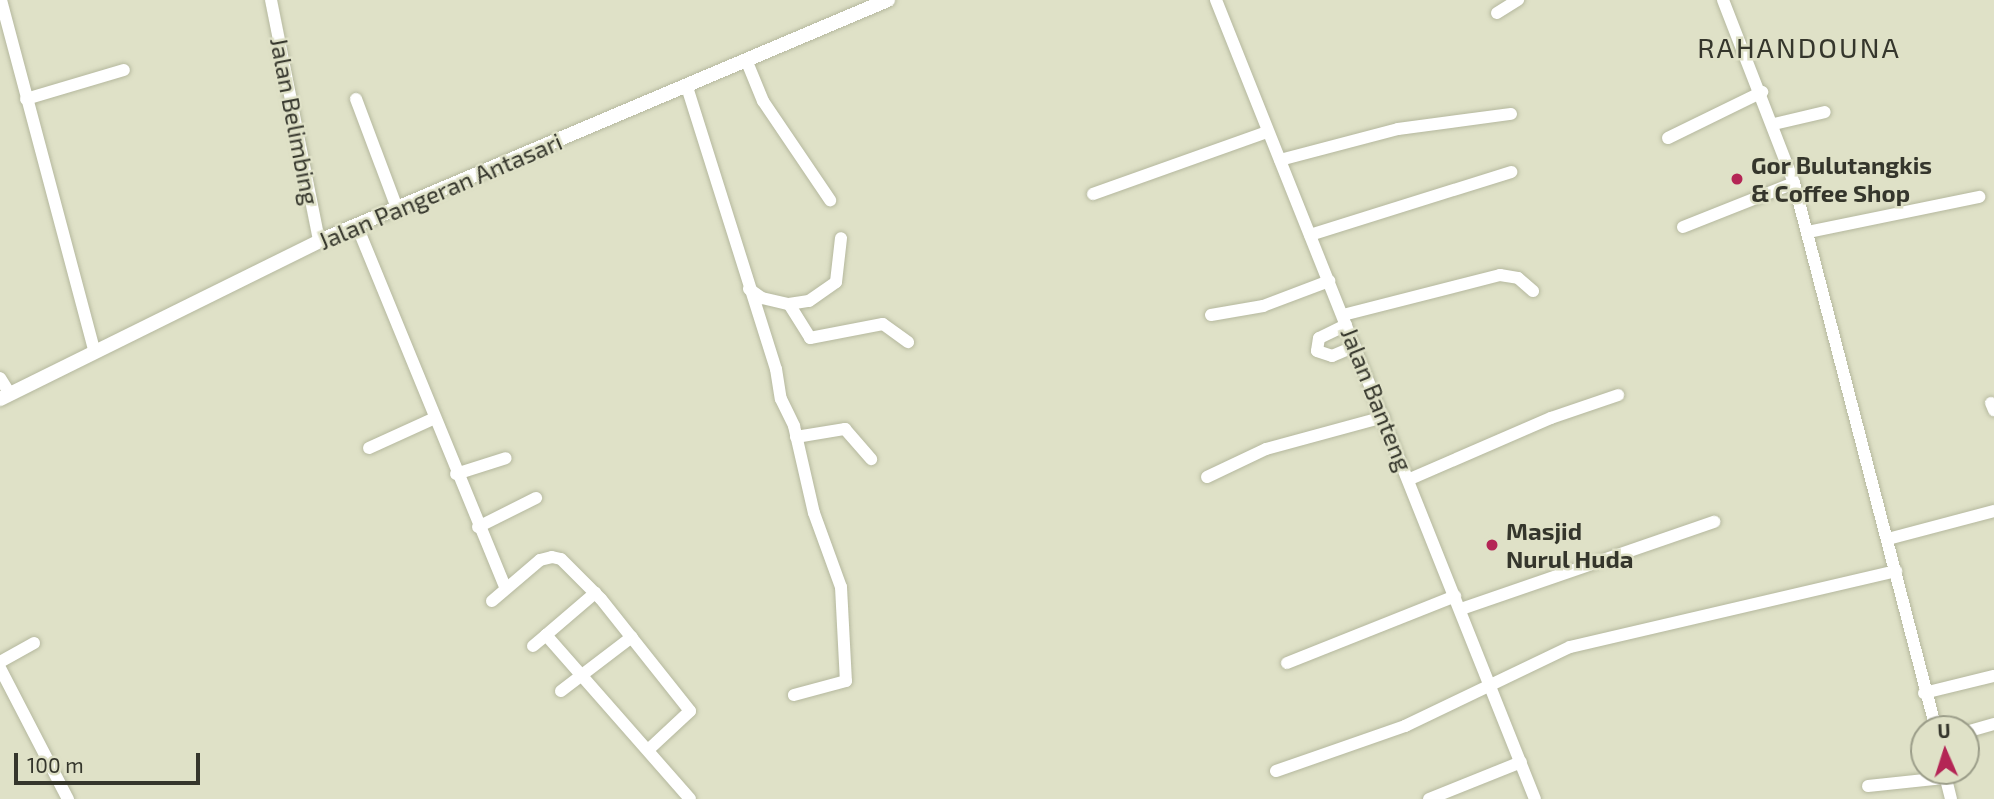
<!DOCTYPE html>
<style>
body{margin:0}
#map{position:relative;width:1994px;height:799px;overflow:hidden;background:#dfe1c7;font-family:"Exo 2",sans-serif}
div>[style]{position:absolute}
.roads{filter:drop-shadow(0 0 2px #b5b89e) drop-shadow(0 0 2px #b5b89e)}
.minor>*{height:12px;margin:-6px;padding:0 6px;transform-origin:6px;border-radius:6px;background:#fff}
.tertiary>*{height:14px;margin:-7px;padding:0 7px;transform-origin:7px;border-radius:7px;background:#fff}
.dots>*{width:19px;height:19px;translate:-50% -50%;box-sizing:border-box;border:4px solid #dfe1c7;border-radius:50%}
span{translate:-50% -50%;white-space:nowrap;text-align:center;line-height:1.15;-webkit-text-stroke:5px #dfe1c7;paint-order:stroke}
.street-label{font-size:24px;color:#35362c}
.poi-label{font-size:24px;color:#35362c;font-weight:700}
.left{translate:0 -50%;text-align:left}
.quarter-label{font-size:28px;color:#35362c;letter-spacing:2px}
.north{position:absolute;left:1910px;top:715px;width:70px;height:70px;box-sizing:border-box;background:#dfe1c7;border:2px solid #9b9d89;border-radius:50%;rotate:357deg;font-size:19px;font-weight:700;line-height:28px;text-align:center;color:#35362c}
.north::after{content:'';display:block;margin:auto;width:24px;height:32px;background:#b42555;clip-path:polygon(50% 0,100% 100%,50% 72%,0 100%)}
.scale{position:absolute;left:14px;top:753px;width:186px;height:32px;box-sizing:border-box;border:4px solid #35362c;border-top:0;padding-left:9px;font-size:21px;line-height:24px;white-space:nowrap;color:#35362c;-webkit-text-stroke:5px #dfe1c7;paint-order:stroke}
</style>
<div id="map">
<div class="roads">
<div class="minor">
<div style="left:1px;top:0;width:362px;rotate:75.1deg"></div>
<div style="left:271px;top:0;width:246px;rotate:78.7deg"></div>
<div style="left:1216px;top:0;width:860px;rotate:68.24deg"></div>
<div style="left:1723px;top:0;width:196px;rotate:68.8deg"></div>
<div style="left:1794px;top:183px;width:564px;rotate:75.42deg"></div>
<div style="left:1497px;top:13px;width:25px;rotate:-32deg"></div>
<div style="left:747px;top:62px;width:42px;rotate:67.7deg"></div>
<div style="left:763px;top:101px;width:120px;rotate:55.9deg"></div>
<div style="left:687px;top:87px;width:296px;rotate:72.5deg"></div>
<div style="left:776px;top:369px;width:30px;rotate:81deg"></div>
<div style="left:781px;top:399px;width:30px;rotate:64deg"></div>
<div style="left:794px;top:426px;width:89px;rotate:77.1deg"></div>
<div style="left:814px;top:513px;width:79px;rotate:70deg"></div>
<div style="left:841px;top:587px;width:94px;rotate:87deg"></div>
<div style="left:846px;top:681px;width:54px;rotate:164.9deg"></div>
<div style="left:26px;top:99px;width:102px;rotate:-16.5deg"></div>
<div style="left:356px;top:99px;width:116px;rotate:69.4deg"></div>
<div style="left:1774px;top:124px;width:52px;rotate:-13.2deg"></div>
<div style="left:1668px;top:138px;width:105px;rotate:-26.1deg"></div>
<div style="left:1280px;top:160px;width:122px;rotate:-14.7deg"></div>
<div style="left:1398px;top:129px;width:114px;rotate:-7.6deg"></div>
<div style="left:1093px;top:194px;width:185px;rotate:-19.6deg"></div>
<div style="left:357px;top:226px;width:390px;rotate:67.7deg"></div>
<div style="left:1683px;top:227px;width:119px;rotate:-21.6deg"></div>
<div style="left:1808px;top:232px;width:175px;rotate:-11.6deg"></div>
<div style="left:1310px;top:235px;width:211px;rotate:-17.4deg"></div>
<div style="left:749px;top:289px;width:16px;rotate:35deg"></div>
<div style="left:762px;top:298px;width:28px;rotate:13deg"></div>
<div style="left:789px;top:304px;width:40px;rotate:58deg"></div>
<div style="left:810px;top:338px;width:74px;rotate:-10.9deg"></div>
<div style="left:883px;top:324px;width:31px;rotate:36deg"></div>
<div style="left:789px;top:304px;width:20px;rotate:-9deg"></div>
<div style="left:809px;top:301px;width:33px;rotate:-35deg"></div>
<div style="left:836px;top:282px;width:44px;rotate:-83.5deg"></div>
<div style="left:1211px;top:315px;width:53px;rotate:-9.8deg"></div>
<div style="left:1263px;top:306px;width:71px;rotate:-20.7deg"></div>
<div style="left:1343px;top:315px;width:162px;rotate:-14.3deg"></div>
<div style="left:1500px;top:275px;width:18px;rotate:9deg"></div>
<div style="left:1518px;top:278px;width:20px;rotate:41deg"></div>
<div style="left:1346px;top:325px;width:30px;rotate:154deg"></div>
<div style="left:1319px;top:338px;width:13px;rotate:99deg"></div>
<div style="left:1317px;top:351px;width:16px;rotate:18deg"></div>
<div style="left:1332px;top:356px;width:25px;rotate:-23deg"></div>
<div style="left:0;top:378px;width:19px;rotate:58deg"></div>
<div style="left:1991px;top:403px;width:8px;rotate:67deg"></div>
<div style="left:796px;top:437px;width:50px;rotate:-9.3deg"></div>
<div style="left:845px;top:429px;width:40px;rotate:49deg"></div>
<div style="left:369px;top:448px;width:70px;rotate:-24.4deg"></div>
<div style="left:456px;top:474px;width:52px;rotate:-17.7deg"></div>
<div style="left:1207px;top:477px;width:65px;rotate:-25.4deg"></div>
<div style="left:1266px;top:449px;width:122px;rotate:-15.2deg"></div>
<div style="left:1410px;top:479px;width:154px;rotate:-23.4deg"></div>
<div style="left:1551px;top:418px;width:71px;rotate:-18.9deg"></div>
<div style="left:478px;top:527px;width:65px;rotate:-26.6deg"></div>
<div style="left:1888px;top:539px;width:110px;rotate:-14.8deg"></div>
<div style="left:492px;top:601px;width:63px;rotate:-40.5deg"></div>
<div style="left:540px;top:560px;width:12px;rotate:-14deg"></div>
<div style="left:552px;top:557px;width:9px;rotate:13deg"></div>
<div style="left:561px;top:559px;width:48px;rotate:45deg"></div>
<div style="left:1461px;top:609px;width:268px;rotate:-19deg"></div>
<div style="left:546px;top:635px;width:65px;rotate:-40.6deg"></div>
<div style="left:595px;top:593px;width:8px;rotate:45deg"></div>
<div style="left:601px;top:599px;width:143px;rotate:51.5deg"></div>
<div style="left:690px;top:711px;width:57px;rotate:137.1deg"></div>
<div style="left:533px;top:646px;width:17px;rotate:-40deg"></div>
<div style="left:546px;top:635px;width:218px;rotate:48.7deg"></div>
<div style="left:0;top:662px;width:39px;rotate:-29deg"></div>
<div style="left:1287px;top:663px;width:181px;rotate:-21.7deg"></div>
<div style="left:0;top:668px;width:148px;rotate:62.6deg"></div>
<div style="left:561px;top:691px;width:89px;rotate:-37.3deg"></div>
<div style="left:1924px;top:693px;width:72px;rotate:-13.7deg"></div>
<div style="left:1966px;top:732px;width:29px;rotate:-16deg"></div>
<div style="left:1276px;top:771px;width:137px;rotate:-19.2deg"></div>
<div style="left:1405px;top:726px;width:183px;rotate:-25.6deg"></div>
<div style="left:1570px;top:647px;width:335px;rotate:-13.1deg"></div>
<div style="left:1944px;top:771px;width:29px;rotate:76deg"></div>
<div style="left:1868px;top:786px;width:76px;rotate:-6deg"></div>
<div style="left:1429px;top:799px;width:99px;rotate:-21.9deg"></div>
</div>
<div class="tertiary">
<div style="left:0;top:399px;width:356px;rotate:-26.3deg"></div>
<div style="left:319px;top:241px;width:618px;rotate:-22.96deg"></div>
</div>
</div>
<div class="dots">
<div style="left:1737px;top:179px;background:#b42555"></div>
<div style="left:1492px;top:545px;background:#b42555"></div>
</div>
<div class="street-label">
<span style="left:295px;top:121px;rotate:79deg">Jalan Belimbing</span>
<span style="left:440px;top:191px;rotate:-23deg">Jalan Pangeran Antasari</span>
<span style="left:1377px;top:399px;rotate:68deg">Jalan Banteng</span>
</div>
<div class="poi-label">
<span class="left" style="left:1751px;top:179px">Gor Bulutangkis<br>&amp; Coffee Shop</span>
<span class="left" style="left:1506px;top:545px">Masjid<br>Nurul Huda</span>
</div>
<div class="quarter-label">
<span style="left:1799px;top:47px">RAHANDOUNA</span>
</div>
<div class="north">U</div>
<div class="scale">100 m</div>
</div>
